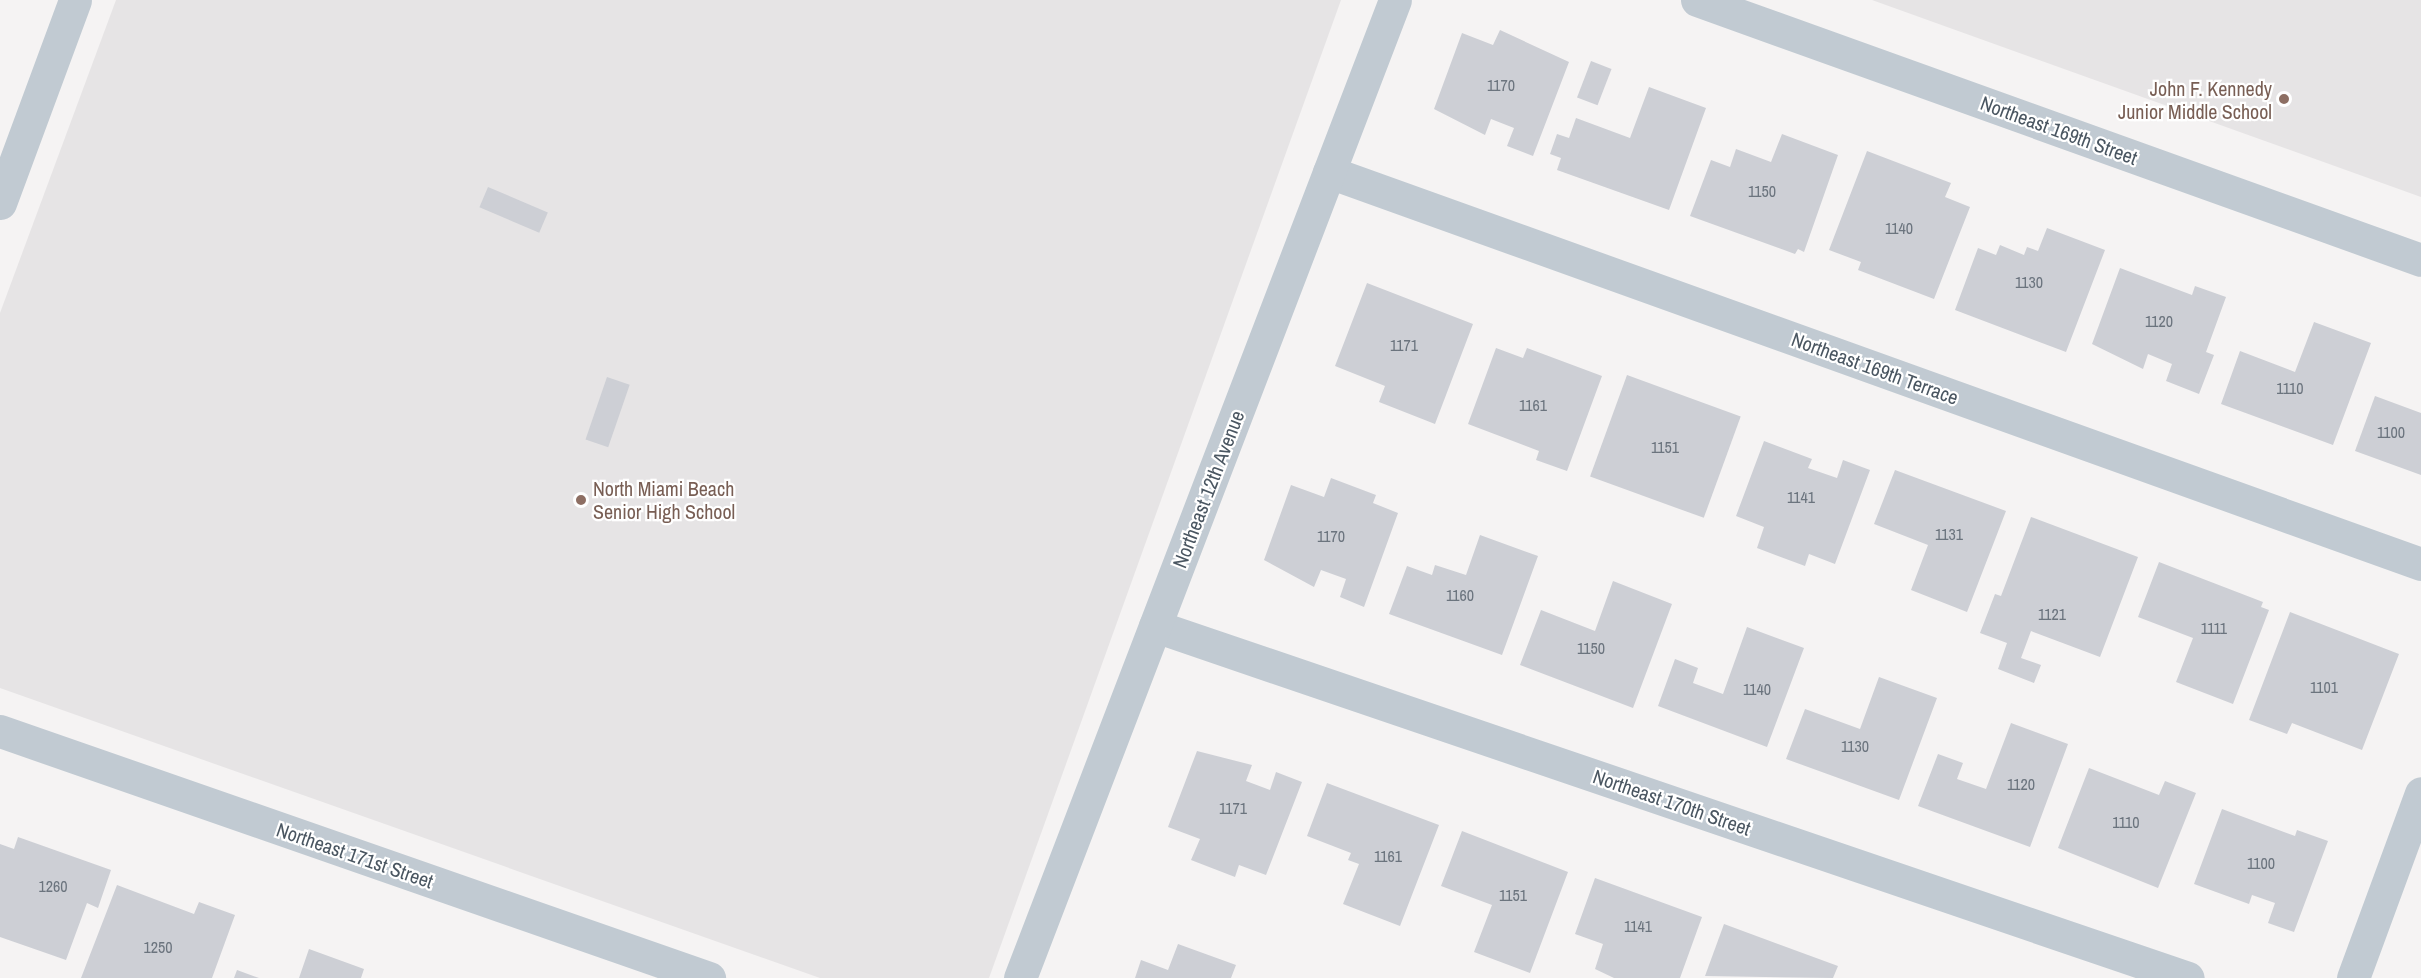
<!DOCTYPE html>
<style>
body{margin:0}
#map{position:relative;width:2421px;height:978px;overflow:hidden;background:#f5f3f3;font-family:"Archivo Narrow",sans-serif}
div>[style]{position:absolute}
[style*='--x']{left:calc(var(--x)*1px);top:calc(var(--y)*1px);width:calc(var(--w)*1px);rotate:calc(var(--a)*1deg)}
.education>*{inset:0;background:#e6e4e5}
.building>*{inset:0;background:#cdcfd5;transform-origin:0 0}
.street>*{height:33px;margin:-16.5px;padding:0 16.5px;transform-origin:16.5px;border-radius:16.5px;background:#c1cad2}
.dots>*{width:16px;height:16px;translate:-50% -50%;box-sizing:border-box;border:3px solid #fff;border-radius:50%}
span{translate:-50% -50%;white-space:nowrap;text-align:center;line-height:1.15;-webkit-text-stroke:4.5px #fff;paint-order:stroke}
.number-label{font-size:16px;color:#6b747e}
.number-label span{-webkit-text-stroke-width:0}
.education-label{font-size:20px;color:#785e54}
.right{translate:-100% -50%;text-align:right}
.left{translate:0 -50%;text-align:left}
.street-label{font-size:20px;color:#4a5661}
</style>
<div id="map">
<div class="education">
<div style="clip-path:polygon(116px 0,1341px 0,989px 978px,820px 978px,0 688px,0 313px)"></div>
<div style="clip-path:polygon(1872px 0,2421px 0,2421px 197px)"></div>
</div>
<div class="building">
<div style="clip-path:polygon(1500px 30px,1569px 62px,1533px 156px,1507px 146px,1514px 128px,1491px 119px,1485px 135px,1434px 109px,1462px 33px,1493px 45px)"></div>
<div style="left:1591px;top:61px;width:22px;height:39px;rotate:21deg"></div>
<div style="clip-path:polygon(1649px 87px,1706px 108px,1669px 210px,1557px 170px,1561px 158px,1550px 154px,1557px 134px,1569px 138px,1576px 118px,1630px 138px)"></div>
<div style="clip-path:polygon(1782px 134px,1838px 155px,1804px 252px,1798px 249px,1795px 254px,1690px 216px,1711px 160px,1730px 167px,1736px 149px,1771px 162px)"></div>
<div style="clip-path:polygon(1867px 151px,1951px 183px,1945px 197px,1970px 207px,1934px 299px,1858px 270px,1861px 262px,1829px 250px)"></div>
<div style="left:488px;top:187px;width:65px;height:22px;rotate:23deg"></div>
<div style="clip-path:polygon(2047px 228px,2105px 250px,2066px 352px,1955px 310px,1978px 248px,1996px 255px,2000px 245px,2024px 255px,2027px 247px,2038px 251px)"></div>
<div style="clip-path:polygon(2120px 268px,2192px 295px,2195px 286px,2226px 297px,2206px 352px,2214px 355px,2199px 394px,2166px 381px,2172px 364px,2148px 354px,2143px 369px,2092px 344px)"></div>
<div style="clip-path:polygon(1367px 283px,1473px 324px,1435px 424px,1379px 402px,1385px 386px,1335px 366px)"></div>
<div style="clip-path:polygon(2314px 322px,2371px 343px,2333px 445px,2221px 404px,2240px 351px,2295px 372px)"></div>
<div style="clip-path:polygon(1496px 348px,1523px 358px,1527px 348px,1602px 376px,1567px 471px,1536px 460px,1539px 451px,1468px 424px)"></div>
<div style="left:1627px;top:375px;width:121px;height:108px;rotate:20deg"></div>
<div style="left:607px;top:377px;width:24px;height:66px;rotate:19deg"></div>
<div style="clip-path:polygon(2375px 396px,2421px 413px,2421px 475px,2355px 451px)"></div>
<div style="clip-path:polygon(1764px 441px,1812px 459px,1808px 468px,1837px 478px,1843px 460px,1870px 470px,1835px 564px,1809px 554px,1805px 566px,1757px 548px,1764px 527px,1736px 516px)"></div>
<div style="clip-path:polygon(1895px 470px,2006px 511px,1967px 612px,1911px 590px,1928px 545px,1874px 524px)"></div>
<div style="clip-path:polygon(1331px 478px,1376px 495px,1373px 503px,1398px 513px,1364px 607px,1340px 597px,1346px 579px,1321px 570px,1314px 587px,1264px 560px,1291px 485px,1324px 497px)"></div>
<div style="clip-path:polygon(2031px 517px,2138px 557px,2100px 657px,2031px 631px,2021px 658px,2041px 665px,2034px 683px,1998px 669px,2007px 643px,1980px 633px,1995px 594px,2001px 596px)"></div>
<div style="clip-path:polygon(1480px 535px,1538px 556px,1502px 655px,1389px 614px,1407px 566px,1432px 575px,1435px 565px,1466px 575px)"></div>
<div style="clip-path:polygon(2159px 562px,2263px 602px,2261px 607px,2269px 610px,2233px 704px,2176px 682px,2193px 638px,2138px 617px)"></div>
<div style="clip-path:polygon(1613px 581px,1672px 604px,1633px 708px,1520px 665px,1541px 610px,1595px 631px)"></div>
<div style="clip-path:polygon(2290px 612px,2399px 654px,2362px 750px,2292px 723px,2287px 734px,2249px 720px)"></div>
<div style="clip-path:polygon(1747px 627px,1804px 648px,1767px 747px,1658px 706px,1675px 659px,1698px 668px,1693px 683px,1723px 694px)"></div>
<div style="clip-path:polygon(1879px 677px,1937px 698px,1899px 800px,1786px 759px,1805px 709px,1860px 729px)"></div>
<div style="clip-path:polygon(2011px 723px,2068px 744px,2030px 847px,1918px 806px,1938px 754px,1963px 763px,1957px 779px,1986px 789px)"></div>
<div style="clip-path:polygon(1197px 751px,1252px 765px,1246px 781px,1270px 790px,1276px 772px,1302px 782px,1266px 875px,1239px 865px,1235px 877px,1191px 860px,1200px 839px,1168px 827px)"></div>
<div style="clip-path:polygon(2089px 768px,2159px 795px,2165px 781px,2196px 793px,2158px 888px,2058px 848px)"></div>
<div style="clip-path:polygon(1327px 783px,1439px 825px,1400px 926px,1343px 904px,1359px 864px,1348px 860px,1351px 853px,1307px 836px)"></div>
<div style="clip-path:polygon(2222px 809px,2295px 836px,2297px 830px,2328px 841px,2294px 932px,2268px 923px,2275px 903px,2252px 895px,2249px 904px,2194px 884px)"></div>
<div style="clip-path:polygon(1462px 831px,1568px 872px,1530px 973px,1474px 952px,1492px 905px,1441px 886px)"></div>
<div style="clip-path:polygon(18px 837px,111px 870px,98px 908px,87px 903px,66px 960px,0 937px,0 844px,14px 849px)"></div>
<div style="clip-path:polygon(1595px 878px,1702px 917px,1680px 978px,1614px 978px,1595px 969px,1603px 944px,1575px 934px)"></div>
<div style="clip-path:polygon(117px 885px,194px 914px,199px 902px,235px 915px,212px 978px,81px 978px)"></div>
<div style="clip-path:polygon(1724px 924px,1838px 966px,1833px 978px,1705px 976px)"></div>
<div style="clip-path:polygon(1178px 944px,1236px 965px,1231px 978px,1135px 978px,1141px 960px,1168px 970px)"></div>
<div style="clip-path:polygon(309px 949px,364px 969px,361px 978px,299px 978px)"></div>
<div style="clip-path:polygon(237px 970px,259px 978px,234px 978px)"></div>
</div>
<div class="street">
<div style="--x:1697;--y:0;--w:769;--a:19.75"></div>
<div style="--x:1329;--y:172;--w:1160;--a:19.75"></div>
<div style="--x:0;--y:203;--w:216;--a:-69.7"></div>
<div style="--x:1155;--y:626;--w:1091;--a:18.82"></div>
<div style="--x:0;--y:731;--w:751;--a:19.21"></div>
<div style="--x:1020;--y:978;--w:1047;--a:-69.02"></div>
<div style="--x:2353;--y:978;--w:197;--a:-69.8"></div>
</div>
<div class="dots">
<div style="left:2284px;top:99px;background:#8d6e63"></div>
<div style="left:581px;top:500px;background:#8d6e63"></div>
</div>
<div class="number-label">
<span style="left:1501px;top:85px">1170</span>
<span style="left:1762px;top:191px">1150</span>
<span style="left:1899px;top:228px">1140</span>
<span style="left:2029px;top:282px">1130</span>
<span style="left:2159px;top:321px">1120</span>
<span style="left:1404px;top:345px">1171</span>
<span style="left:2290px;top:388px">1110</span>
<span style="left:1533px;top:405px">1161</span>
<span style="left:2391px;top:432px">1100</span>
<span style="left:1665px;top:447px">1151</span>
<span style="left:1801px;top:497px">1141</span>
<span style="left:1949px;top:534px">1131</span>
<span style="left:1331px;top:536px">1170</span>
<span style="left:1460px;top:595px">1160</span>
<span style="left:2052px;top:614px">1121</span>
<span style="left:2214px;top:628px">1111</span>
<span style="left:1591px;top:648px">1150</span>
<span style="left:2324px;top:687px">1101</span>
<span style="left:1757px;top:689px">1140</span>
<span style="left:1855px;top:746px">1130</span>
<span style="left:2021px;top:784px">1120</span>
<span style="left:1233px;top:808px">1171</span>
<span style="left:2126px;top:822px">1110</span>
<span style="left:1388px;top:856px">1161</span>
<span style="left:2261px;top:863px">1100</span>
<span style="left:53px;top:886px">1260</span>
<span style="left:1513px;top:895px">1151</span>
<span style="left:1638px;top:926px">1141</span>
<span style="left:158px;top:947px">1250</span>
</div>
<div class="education-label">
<span class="right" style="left:2272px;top:100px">John F. Kennedy<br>Junior Middle School</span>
<span class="left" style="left:593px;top:500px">North Miami Beach<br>Senior High School</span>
</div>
<div class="street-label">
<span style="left:2059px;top:130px;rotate:20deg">Northeast 169th Street</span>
<span style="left:1875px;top:368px;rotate:20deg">Northeast 169th Terrace</span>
<span style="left:1208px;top:489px;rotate:-69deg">Northeast 12th Avenue</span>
<span style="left:1672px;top:802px;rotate:19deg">Northeast 170th Street</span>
<span style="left:355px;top:855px;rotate:19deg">Northeast 171st Street</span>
</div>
</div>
